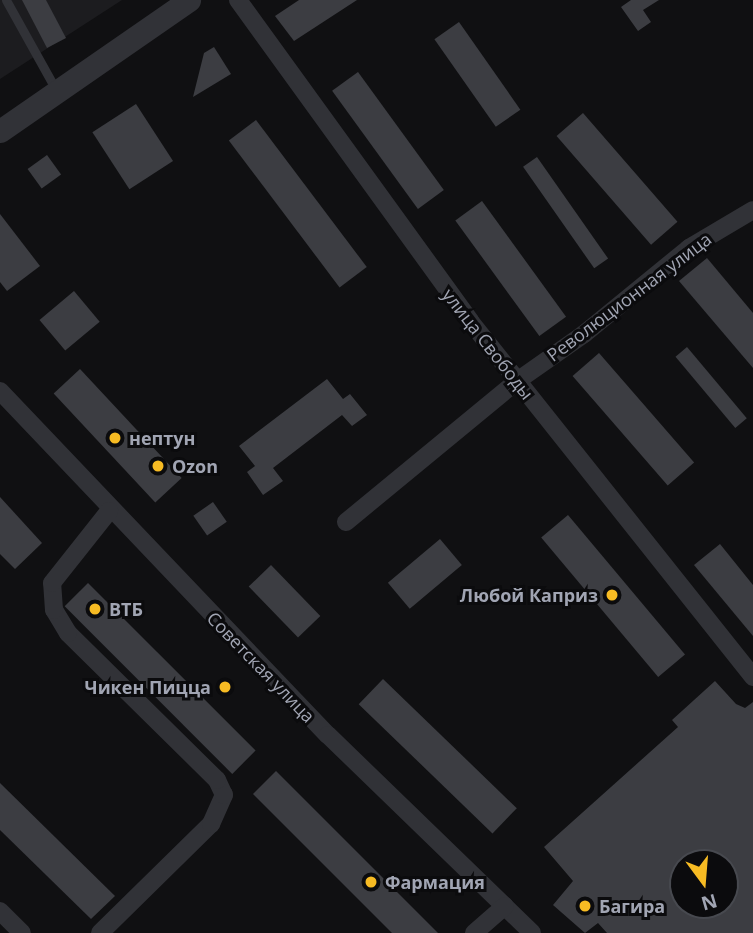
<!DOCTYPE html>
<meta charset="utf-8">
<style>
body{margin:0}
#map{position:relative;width:753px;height:933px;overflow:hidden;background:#101012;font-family:"Open Sans",sans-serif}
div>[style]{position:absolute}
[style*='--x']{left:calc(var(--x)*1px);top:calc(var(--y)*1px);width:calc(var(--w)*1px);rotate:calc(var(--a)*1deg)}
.built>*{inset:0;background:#1c1c1f}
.building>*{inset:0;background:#3c3d42;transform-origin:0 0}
.service>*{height:9px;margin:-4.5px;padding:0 4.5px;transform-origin:4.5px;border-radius:4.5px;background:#313237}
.minor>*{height:18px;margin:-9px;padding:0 9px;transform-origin:9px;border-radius:9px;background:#313237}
.tertiary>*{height:23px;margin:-11.5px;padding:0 11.5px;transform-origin:11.5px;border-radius:11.5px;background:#313237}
.dots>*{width:19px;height:19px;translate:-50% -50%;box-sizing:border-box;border:4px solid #0b0b0d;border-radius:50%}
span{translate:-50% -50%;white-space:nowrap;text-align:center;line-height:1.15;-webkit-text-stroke:6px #0b0b0d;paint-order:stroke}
.street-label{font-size:18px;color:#a1a5b3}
.poi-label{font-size:18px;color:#a1a5b3;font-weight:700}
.left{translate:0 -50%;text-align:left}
.right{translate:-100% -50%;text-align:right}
.north{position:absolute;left:669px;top:849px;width:70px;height:70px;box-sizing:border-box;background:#0b0b0d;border:2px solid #47494f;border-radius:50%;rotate:164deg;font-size:19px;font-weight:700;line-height:28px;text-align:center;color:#a1a5b3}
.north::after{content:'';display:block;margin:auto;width:24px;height:32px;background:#f7bb23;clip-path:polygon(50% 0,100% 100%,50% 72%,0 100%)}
</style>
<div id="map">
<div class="built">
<div style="clip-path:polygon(0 0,122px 0,0 79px)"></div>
</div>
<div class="building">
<div style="clip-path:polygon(22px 0,46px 0,66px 38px,47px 48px)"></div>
<div style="clip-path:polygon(299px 0,357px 0,294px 41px,275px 16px)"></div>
<div style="clip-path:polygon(631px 0,659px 0,643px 10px,651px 22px,638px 31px,621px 7px)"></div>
<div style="left:459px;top:22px;width:107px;height:30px;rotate:55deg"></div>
<div style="clip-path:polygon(214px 47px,231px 74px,193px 97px,204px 53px)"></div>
<div style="left:358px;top:72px;width:146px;height:32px;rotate:54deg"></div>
<div style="left:136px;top:104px;width:68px;height:52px;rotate:57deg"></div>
<div style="left:583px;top:113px;width:144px;height:35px;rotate:49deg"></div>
<div style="left:256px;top:120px;width:184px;height:34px;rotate:53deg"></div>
<div style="left:47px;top:155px;width:24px;height:24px;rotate:54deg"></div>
<div style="left:537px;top:157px;width:124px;height:17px;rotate:55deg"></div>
<div style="left:482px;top:201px;width:143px;height:33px;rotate:54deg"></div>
<div style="clip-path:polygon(0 214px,40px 266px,7px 291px,0 282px)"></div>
<div style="clip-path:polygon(707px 258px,753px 313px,753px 368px,679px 281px)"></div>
<div style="left:74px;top:291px;width:40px;height:45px;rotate:50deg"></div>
<div style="left:687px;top:347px;width:93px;height:15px;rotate:50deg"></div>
<div style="left:599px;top:353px;width:145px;height:35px;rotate:49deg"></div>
<div style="left:80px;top:369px;width:149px;height:36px;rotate:47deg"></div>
<div style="clip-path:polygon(327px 379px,343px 399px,350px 394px,367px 415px,352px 426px,342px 415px,273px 468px,283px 481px,263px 495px,247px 472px,255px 466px,239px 446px)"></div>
<div style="clip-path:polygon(0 497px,42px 543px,15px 569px,0 554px)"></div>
<div style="left:213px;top:502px;width:24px;height:24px;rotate:55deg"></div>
<div style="left:568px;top:515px;width:182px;height:35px;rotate:50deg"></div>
<div style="left:440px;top:539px;width:34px;height:68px;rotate:50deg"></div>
<div style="clip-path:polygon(720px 544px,753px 585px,753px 636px,694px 565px)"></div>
<div style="left:271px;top:565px;width:71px;height:31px;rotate:46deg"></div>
<div style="left:88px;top:583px;width:237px;height:33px;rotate:45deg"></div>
<div style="left:383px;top:679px;width:186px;height:35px;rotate:44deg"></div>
<div style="clip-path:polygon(evenodd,715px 681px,736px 704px,745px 708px,753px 702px,753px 933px,607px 933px,598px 923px,585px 933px,553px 905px,573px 881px,544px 847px,678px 727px,672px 720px,715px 681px,683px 863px,725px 863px,725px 905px,683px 905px,683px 863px)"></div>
<div style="clip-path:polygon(276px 771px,438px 933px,392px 933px,253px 794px)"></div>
<div style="clip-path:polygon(0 783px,115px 896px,91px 919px,0 830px)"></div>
</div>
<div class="service">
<div style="--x:6;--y:0;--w:103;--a:60.9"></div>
</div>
<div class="minor">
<div style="--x:238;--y:0;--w:396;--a:54.1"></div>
<div style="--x:470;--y:321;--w:455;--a:51.5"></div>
<div style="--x:0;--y:391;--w:475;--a:46.4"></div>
<div style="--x:328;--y:735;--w:284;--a:44.1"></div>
<div style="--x:346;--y:522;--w:222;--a:-39.5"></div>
<div style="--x:517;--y:381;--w:82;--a:-35"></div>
<div style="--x:584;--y:334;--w:136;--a:-39.3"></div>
<div style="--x:689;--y:248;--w:74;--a:-30.7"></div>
<div style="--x:0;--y:911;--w:31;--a:45"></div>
<div style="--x:100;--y:933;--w:156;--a:-44.5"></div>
<div style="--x:211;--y:824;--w:32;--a:-66"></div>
<div style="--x:224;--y:795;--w:17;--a:-115"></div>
<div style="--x:217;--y:780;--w:209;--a:-135.4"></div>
<div style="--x:68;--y:633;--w:27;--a:-121"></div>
<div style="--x:54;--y:610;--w:27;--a:-94"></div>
<div style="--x:52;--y:583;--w:92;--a:-51.6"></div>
<div style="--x:474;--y:933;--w:41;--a:-41.1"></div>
</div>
<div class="tertiary">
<div style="--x:0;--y:131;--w:230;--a:-34.7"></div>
</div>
<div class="dots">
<div style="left:115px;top:438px;background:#f7bb23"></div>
<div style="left:158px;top:466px;background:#f7bb23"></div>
<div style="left:612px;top:595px;background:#f7bb23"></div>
<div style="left:95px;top:609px;background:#f7bb23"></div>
<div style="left:225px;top:687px;background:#f7bb23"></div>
<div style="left:371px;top:882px;background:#f7bb23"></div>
<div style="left:585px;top:906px;background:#f7bb23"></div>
</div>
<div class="street-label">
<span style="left:629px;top:297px;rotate:-37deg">Революционная улица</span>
<span style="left:488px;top:344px;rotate:52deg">улица Свободы</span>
<span style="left:261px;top:667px;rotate:46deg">Советская улица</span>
</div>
<div class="poi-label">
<span class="left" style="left:129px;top:438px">нептун</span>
<span class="left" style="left:172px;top:466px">Ozon</span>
<span class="right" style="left:598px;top:595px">Любой Каприз</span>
<span class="left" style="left:109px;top:609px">ВТБ</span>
<span class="right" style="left:211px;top:687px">Чикен Пицца</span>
<span class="left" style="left:385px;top:882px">Фармация</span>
<span class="left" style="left:599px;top:906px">Багира</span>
</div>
<div class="north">N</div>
</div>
